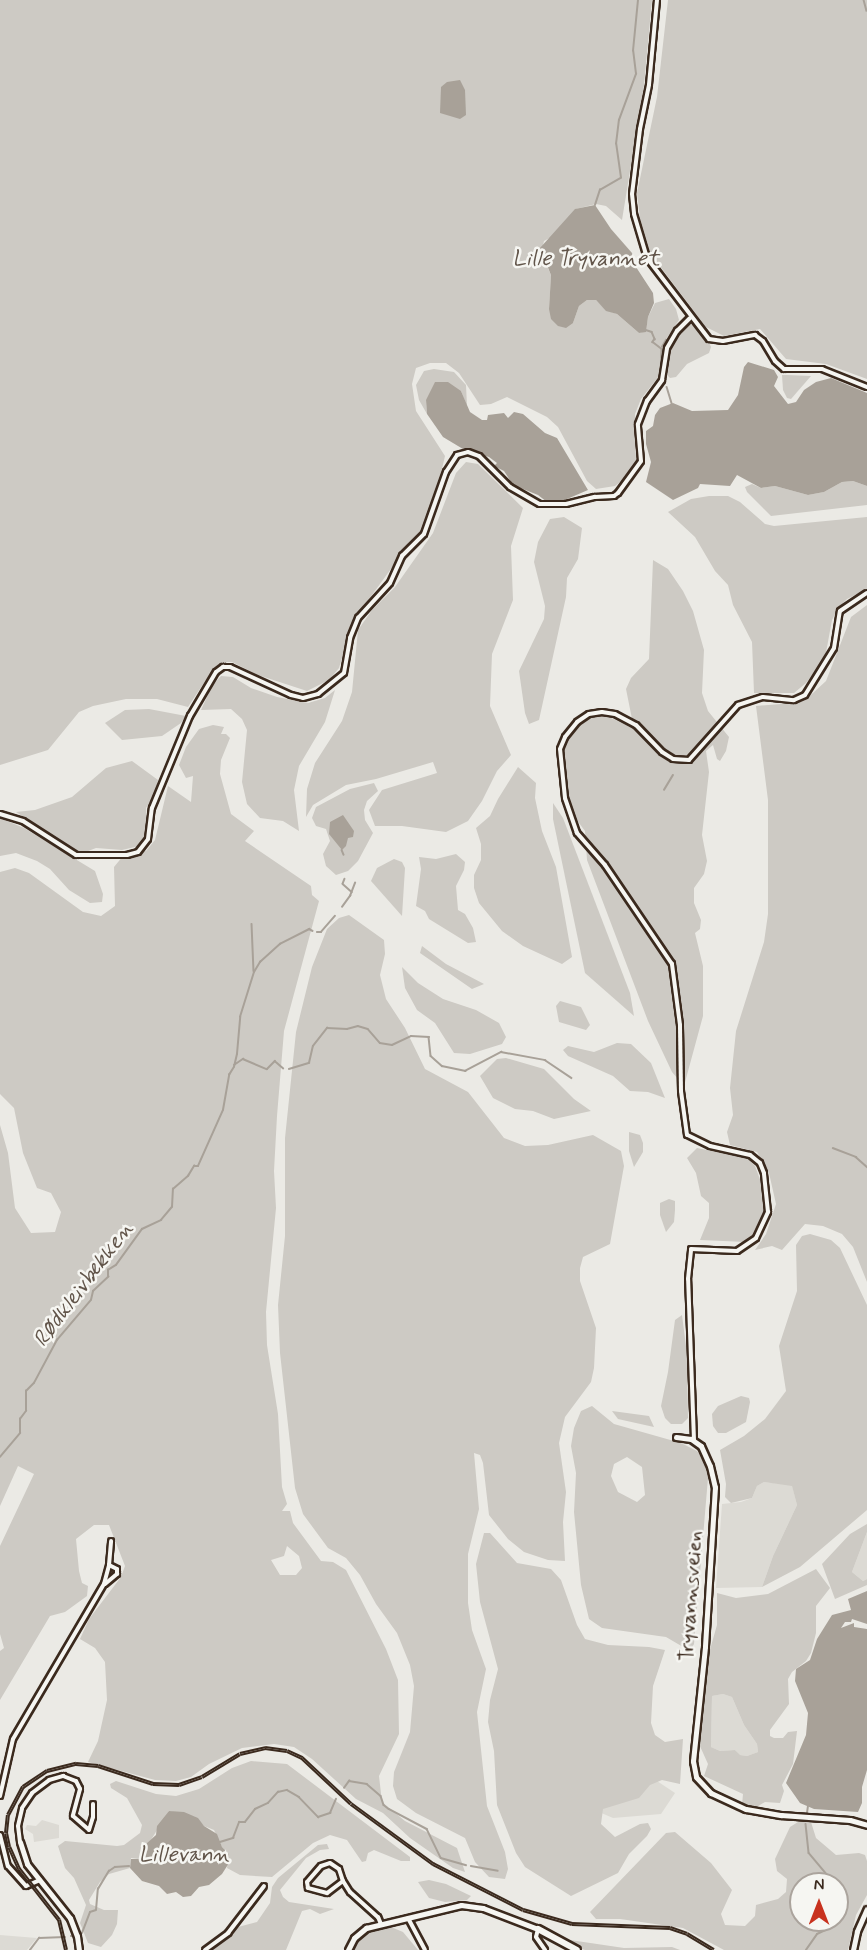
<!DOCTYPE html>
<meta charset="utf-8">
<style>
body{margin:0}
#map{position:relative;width:867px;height:1950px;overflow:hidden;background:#ebeae5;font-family:Mynerve,sans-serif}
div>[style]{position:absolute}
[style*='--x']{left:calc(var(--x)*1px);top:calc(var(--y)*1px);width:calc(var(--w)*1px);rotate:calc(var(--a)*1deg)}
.built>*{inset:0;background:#dcdad4}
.green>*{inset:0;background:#cdcac4}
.water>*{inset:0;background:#a8a198}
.stream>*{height:1.5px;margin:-0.75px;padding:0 0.75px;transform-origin:0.75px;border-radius:0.75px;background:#a8a198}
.roads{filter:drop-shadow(2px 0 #3b2a1e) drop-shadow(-2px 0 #3b2a1e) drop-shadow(0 2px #3b2a1e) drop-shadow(0 -2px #3b2a1e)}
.minor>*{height:4px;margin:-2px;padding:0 2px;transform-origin:2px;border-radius:2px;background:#f6f6f2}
.tertiary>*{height:5px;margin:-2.5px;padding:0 2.5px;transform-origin:2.5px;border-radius:2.5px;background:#f6f6f2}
.secondary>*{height:6px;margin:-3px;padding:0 3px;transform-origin:3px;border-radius:3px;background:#f6f6f2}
.rail>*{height:4px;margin-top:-2px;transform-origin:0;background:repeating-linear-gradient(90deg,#f6f6f2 0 4.5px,#3b2a1e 0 9px);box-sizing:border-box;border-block:2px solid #3b2a1e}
span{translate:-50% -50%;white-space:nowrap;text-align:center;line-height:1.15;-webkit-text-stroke:5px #f6f6f2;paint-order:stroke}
.street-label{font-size:21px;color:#3b2a1e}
.water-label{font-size:22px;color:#615449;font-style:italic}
.north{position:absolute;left:789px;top:1872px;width:60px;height:60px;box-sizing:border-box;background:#f6f6f2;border:2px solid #aba49d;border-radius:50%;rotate:0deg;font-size:16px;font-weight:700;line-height:24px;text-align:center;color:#3b2a1e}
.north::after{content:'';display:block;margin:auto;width:21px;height:27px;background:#c8321e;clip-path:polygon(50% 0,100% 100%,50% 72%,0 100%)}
</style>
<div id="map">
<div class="built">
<div style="clip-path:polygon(764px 1482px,792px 1485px,797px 1505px,773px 1556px,762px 1587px,716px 1588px,722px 1504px,741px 1502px,752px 1498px,757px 1486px)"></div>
<div style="clip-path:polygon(867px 1532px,867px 1579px,863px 1581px,852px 1572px)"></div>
<div style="clip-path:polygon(723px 1694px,732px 1697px,744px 1725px,757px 1744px,758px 1752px,747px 1756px,739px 1755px,735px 1750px,720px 1751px,711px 1747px,712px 1696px)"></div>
<div style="clip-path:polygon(639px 1769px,675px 1793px,661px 1814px,613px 1818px,599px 1812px)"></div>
<div style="clip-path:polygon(42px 1820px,59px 1825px,59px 1838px,34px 1842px,33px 1834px,25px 1829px,27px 1825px,36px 1826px)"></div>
<div style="clip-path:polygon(0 1935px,12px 1936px,37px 1938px,27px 1950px,0 1950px)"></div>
</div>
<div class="green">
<div style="clip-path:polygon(0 0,652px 0,644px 85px,622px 220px,606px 206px,596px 204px,576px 209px,555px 235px,544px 241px,541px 253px,551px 275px,549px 309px,573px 323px,579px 306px,587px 300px,596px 300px,606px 310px,617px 314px,639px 333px,646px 331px,648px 317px,655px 303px,669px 299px,676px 309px,679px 320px,664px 342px,659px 376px,641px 399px,635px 414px,636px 463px,628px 476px,615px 486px,596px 489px,587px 481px,558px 427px,547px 417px,507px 397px,491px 404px,480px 405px,459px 373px,446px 363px,430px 363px,416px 368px,412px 384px,416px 411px,445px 456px,437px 490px,422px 531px,404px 551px,353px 621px,339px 668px,329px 680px,307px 691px,258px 675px,232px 662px,222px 662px,213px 669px,188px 707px,157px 699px,126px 699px,93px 706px,79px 712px,48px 750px,0 765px)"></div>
<div style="clip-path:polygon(668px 0,867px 0,867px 379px,826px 364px,786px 359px,760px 329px,724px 336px,706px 327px,650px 253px,641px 227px,637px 193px,657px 97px)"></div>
<div style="clip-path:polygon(687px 324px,694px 325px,708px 340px,711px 347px,709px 353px,687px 364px,676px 377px,670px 378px,666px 374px,670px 345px)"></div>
<div style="clip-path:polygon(434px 369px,454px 372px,466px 385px,467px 406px,461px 391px,426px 400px,427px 414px,419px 400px,416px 385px,424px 371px)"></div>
<div style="clip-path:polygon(782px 375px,787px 375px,811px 376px,791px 399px,787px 398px,783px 390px)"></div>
<div style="clip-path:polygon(466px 462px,478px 464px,523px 508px,511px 546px,513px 600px,492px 654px,490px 706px,511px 755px,497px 771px,482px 801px,468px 821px,446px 832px,402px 826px,375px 826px,369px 810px,382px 790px,437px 773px,433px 762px,376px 779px,346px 785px,313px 805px,306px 817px,307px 789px,315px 763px,342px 721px,352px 692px,358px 630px,372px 610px,395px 587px,433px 533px,456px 473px)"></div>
<div style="clip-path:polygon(853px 481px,867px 486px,867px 505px,771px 516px,747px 492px,745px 487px,752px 484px,761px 488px,775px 486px,808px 495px,824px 492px,842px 482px)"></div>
<div style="clip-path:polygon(709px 496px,728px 496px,740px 502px,765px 524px,774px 526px,867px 517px,867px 589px,847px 599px,838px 608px,832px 620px,825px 658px,806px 683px,794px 693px,754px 693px,752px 642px,733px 605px,728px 585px,715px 571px,695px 537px,668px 512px,691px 499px)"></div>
<div style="clip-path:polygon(564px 517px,582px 528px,578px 559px,567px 578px,566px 597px,539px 720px,529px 724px,525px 713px,519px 671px,544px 619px,545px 606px,534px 562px,538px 542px,550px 519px)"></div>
<div style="clip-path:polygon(653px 560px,668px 569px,683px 591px,693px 611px,704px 650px,702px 693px,708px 711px,729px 737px,726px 751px,720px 761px,717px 759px,713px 745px,706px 751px,709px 772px,702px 835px,707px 861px,704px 874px,694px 888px,694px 903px,701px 920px,700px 929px,695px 933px,703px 966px,703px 1016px,684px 1086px,672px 1072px,648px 1021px,587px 860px,585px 831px,570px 811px,564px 775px,563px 753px,568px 735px,589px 717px,605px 715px,634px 729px,626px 689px,631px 678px,649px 659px)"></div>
<div style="clip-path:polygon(867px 605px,867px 1282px,853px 1247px,842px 1234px,823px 1226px,805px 1224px,782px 1250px,772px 1246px,755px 1250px,766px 1234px,776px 1204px,769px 1173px,757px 1152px,730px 1145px,727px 1132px,733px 1115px,730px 1088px,736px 1031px,764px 942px,768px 914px,768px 800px,756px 706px,794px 703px,804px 701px,813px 693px,826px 681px,851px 617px)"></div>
<div style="clip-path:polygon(221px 676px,233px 677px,251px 688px,277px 697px,308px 703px,325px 698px,335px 690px,325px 722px,299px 766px,294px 790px,299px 831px,283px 821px,260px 818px,247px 804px,242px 782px,247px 730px,242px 719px,231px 709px,201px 710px,212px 686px)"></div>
<div style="clip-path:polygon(149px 709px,186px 716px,181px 723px,162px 736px,122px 740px,105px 723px,125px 710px)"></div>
<div style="clip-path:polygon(evenodd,213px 725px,224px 727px,221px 734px,226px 734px,230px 738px,221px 760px,220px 774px,231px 814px,254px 831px,245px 841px,311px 886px,312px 895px,319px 901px,284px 1031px,277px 1116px,274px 1171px,276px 1208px,266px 1312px,267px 1345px,278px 1414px,282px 1487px,287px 1504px,282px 1511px,290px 1511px,293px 1523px,321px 1561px,333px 1562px,346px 1570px,386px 1649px,398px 1680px,399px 1734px,379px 1776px,382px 1802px,405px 1821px,457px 1848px,465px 1872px,453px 1868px,410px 1838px,383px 1813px,356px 1799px,312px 1759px,294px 1747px,274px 1744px,242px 1748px,209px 1764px,191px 1777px,176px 1781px,155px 1780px,88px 1762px,98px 1741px,107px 1700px,105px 1662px,95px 1648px,80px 1639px,89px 1619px,121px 1577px,125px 1566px,109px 1525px,94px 1525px,76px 1539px,79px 1571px,82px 1583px,88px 1586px,87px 1596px,65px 1612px,50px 1616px,0 1700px,0 1651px,4px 1648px,0 1634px,0 1546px,34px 1474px,18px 1466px,0 1506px,0 1125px,8px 1153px,15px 1208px,31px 1233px,55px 1232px,61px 1212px,51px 1193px,37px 1188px,23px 1153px,14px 1108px,0 1094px,0 872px,15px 868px,29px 873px,83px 912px,101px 916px,115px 906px,114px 867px,123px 856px,146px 851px,155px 840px,168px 786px,191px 802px,193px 776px,186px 778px,179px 765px,186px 747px,199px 729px,213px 725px,287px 1546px,299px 1556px,302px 1568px,296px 1575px,280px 1575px,271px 1560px,284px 1556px,287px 1546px)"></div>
<div style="clip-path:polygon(132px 761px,158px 780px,155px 794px,146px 808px,147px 826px,144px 838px,139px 846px,122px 850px,96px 848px,83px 853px,75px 850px,16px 812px,35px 810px,72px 797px,106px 768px)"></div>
<div style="clip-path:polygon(518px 767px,536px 783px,535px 798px,542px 831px,556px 867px,572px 957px,562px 964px,523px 946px,502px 931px,479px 903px,474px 888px,474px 875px,481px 860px,481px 844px,476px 828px,490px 816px,498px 799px)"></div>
<div style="clip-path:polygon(374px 783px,378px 791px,367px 801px,364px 810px,365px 820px,373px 833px,358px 861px,348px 871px,336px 875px,326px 866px,323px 854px,330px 841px,326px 829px,316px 826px,312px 818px,316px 807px,350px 789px)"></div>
<div style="clip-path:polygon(553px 803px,563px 818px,630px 993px,634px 1016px,585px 973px,553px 819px)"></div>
<div style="clip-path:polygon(0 818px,24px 828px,95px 871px,103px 894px,102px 902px,90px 903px,69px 890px,50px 869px,37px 861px,16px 853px,0 856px)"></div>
<div style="clip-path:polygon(456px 854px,465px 862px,464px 870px,456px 886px,458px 910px,465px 914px,473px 928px,476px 942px,468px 943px,429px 919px,425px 911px,416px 906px,421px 869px,419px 857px,436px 859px)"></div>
<div style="clip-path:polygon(394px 859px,402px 862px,405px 868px,402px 916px,371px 881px,377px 868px)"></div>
<div style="clip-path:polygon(349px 915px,384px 940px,385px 954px,380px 975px,386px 999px,405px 1028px,425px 1069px,468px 1092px,504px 1138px,525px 1146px,548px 1145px,593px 1135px,621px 1151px,624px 1166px,610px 1244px,583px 1257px,580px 1268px,580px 1281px,596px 1328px,594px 1368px,591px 1382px,565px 1417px,559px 1443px,566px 1492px,563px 1522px,565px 1561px,548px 1560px,524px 1552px,508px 1539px,489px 1515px,483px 1463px,480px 1455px,474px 1453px,479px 1509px,468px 1554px,468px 1603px,472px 1630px,486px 1669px,477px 1712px,487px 1806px,505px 1852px,508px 1869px,505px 1879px,489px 1877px,475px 1862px,465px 1838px,416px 1813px,397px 1799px,393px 1786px,394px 1772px,410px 1732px,414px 1686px,410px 1665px,397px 1633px,376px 1604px,360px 1575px,346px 1558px,328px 1548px,303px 1514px,295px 1488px,280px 1353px,278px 1305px,285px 1236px,285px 1138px,296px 1032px,312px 967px,327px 929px,339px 918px)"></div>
<div style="clip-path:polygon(422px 946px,446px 964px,484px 984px,472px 989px,420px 953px)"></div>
<div style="clip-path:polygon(402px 967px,418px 983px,443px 999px,476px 1010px,499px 1023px,506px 1037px,502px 1044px,470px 1054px,454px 1053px,435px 1023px,417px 1010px,405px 988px)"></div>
<div style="clip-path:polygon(560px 1001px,581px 1007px,590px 1025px,586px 1030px,559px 1022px,556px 1006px)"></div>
<div style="clip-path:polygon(617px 1043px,631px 1044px,651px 1063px,665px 1098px,648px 1092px,630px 1091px,613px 1076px,568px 1056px,563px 1050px,568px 1046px,594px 1052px)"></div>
<div style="clip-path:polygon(506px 1058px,544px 1069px,574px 1099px,591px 1111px,554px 1119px,533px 1111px,515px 1109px,493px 1098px,480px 1076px,497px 1059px)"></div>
<div style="clip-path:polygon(629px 1132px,640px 1135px,643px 1143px,643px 1152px,634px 1167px,629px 1151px)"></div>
<div style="clip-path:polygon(697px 1148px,747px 1158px,755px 1166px,764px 1190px,764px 1216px,754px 1235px,746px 1242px,700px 1240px,709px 1218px,709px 1203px,701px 1196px,696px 1173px,687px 1158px)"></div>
<div style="clip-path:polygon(669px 1199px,675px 1201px,675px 1210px,674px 1222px,666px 1232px,660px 1215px,660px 1203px)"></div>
<div style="clip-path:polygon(810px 1234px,831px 1240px,840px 1248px,867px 1305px,867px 1510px,800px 1567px,762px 1587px,773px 1556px,797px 1505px,792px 1486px,764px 1482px,757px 1486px,752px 1498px,731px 1503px,725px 1497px,726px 1484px,720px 1450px,744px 1436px,765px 1419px,786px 1391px,779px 1346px,797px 1291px,796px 1245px,802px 1236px)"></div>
<div style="clip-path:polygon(682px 1315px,687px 1354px,688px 1418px,682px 1424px,671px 1424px,665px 1418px,661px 1406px,668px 1372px,675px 1320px)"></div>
<div style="clip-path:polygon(741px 1396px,749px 1398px,750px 1402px,746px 1422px,726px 1433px,718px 1433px,713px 1426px,712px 1414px,718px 1406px)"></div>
<div style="clip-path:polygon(evenodd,592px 1406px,614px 1424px,681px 1443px,697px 1451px,704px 1460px,708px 1478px,694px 1644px,690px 1651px,666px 1637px,602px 1628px,589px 1619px,581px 1585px,574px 1512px,576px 1473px,571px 1446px,574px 1428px,581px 1411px,592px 1406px,627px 1457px,642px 1467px,645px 1495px,637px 1502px,618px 1492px,611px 1476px,614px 1464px,627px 1457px)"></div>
<div style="clip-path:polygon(612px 1411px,649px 1416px,654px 1427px,618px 1419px)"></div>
<div style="clip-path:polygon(867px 1524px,867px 1532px,852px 1572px,863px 1581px,867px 1579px,867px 1585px,835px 1599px,822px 1564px,850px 1534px)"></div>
<div style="clip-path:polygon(484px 1533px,490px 1533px,517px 1563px,551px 1569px,561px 1580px,577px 1625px,585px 1639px,608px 1645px,649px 1647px,665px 1650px,653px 1686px,651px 1723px,655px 1735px,665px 1742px,683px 1739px,680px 1784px,662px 1780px,650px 1785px,639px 1798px,603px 1809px,601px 1824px,615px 1837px,640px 1824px,648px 1823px,651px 1829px,647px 1836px,629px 1854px,618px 1873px,571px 1896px,525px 1867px,516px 1853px,497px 1805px,494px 1751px,488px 1722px,490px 1700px,498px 1669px,480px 1602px,476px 1564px)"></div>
<div style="clip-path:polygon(evenodd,816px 1569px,830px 1588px,816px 1606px,816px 1633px,811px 1653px,806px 1661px,792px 1672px,788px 1679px,789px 1704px,770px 1730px,770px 1736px,774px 1738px,783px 1738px,788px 1732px,797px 1731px,793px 1764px,782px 1785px,784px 1791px,780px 1803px,765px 1802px,755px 1808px,742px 1805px,743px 1794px,704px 1776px,708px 1764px,699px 1744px,709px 1653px,717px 1625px,717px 1593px,736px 1598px,768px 1594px,816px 1569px,723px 1694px,732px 1697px,744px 1725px,757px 1744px,758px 1752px,747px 1756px,740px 1755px,735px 1750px,720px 1751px,711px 1747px,712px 1696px,723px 1694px)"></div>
<div style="clip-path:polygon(251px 1761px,287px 1764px,410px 1857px,410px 1861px,401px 1861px,374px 1850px,368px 1853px,366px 1861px,362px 1862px,347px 1840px,330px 1835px,313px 1843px,272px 1877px,240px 1875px,227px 1868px,229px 1854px,222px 1847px,214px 1830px,204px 1826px,195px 1817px,169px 1811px,139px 1859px,131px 1858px,130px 1868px,109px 1874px,100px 1882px,89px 1900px,90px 1904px,104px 1910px,118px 1910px,117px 1924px,112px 1935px,101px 1947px,88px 1943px,80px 1923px,86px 1905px,74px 1878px,65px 1868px,58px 1846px,65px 1841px,117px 1846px,124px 1845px,140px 1833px,142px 1825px,127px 1798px,111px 1788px,110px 1784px,116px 1781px,156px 1794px,176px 1796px,199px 1789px,232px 1768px)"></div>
<div style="clip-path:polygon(evenodd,798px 1822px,811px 1822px,816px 1838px,836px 1855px,859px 1853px,865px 1855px,867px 1861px,867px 1895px,856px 1915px,848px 1950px,724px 1950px,683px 1928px,620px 1919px,596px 1919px,590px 1912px,666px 1833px,675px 1832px,711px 1863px,732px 1890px,721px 1914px,725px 1925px,745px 1926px,755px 1916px,756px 1905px,778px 1899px,786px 1892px,787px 1879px,777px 1871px,775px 1859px,790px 1827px,798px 1822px,801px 1884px,837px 1884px,837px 1920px,801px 1920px,801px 1884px)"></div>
<div style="clip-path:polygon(327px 1844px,329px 1849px,320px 1850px,306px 1858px,280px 1890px,283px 1897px,289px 1902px,334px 1909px,320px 1914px,310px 1909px,302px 1911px,286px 1950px,212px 1950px,238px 1927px,257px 1922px,270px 1903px,272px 1887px,278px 1878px,318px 1845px)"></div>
<div style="clip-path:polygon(429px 1880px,446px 1884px,471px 1896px,467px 1900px,445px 1902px,429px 1898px,418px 1882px)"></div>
<div style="clip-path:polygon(391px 1927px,403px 1932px,418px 1950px,352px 1950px,357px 1941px,369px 1931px)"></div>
<div style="clip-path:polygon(570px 1940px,624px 1948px,672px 1947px,680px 1950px,585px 1950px,567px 1944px)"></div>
</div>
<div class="water">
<div style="clip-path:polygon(460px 80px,465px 90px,466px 115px,460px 119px,440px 113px,441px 87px,447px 82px)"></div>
<div style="clip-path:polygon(595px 205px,611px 229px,632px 253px,636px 267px,653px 293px,654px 303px,648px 317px,646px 332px,639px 333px,617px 314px,606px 311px,596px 300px,587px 300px,579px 306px,573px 323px,566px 328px,558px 326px,551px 319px,549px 309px,551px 275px,540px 248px,575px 209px)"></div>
<div style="clip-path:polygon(748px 362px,774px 370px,778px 377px,774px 386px,788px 404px,796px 402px,804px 390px,816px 382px,831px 378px,867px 393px,867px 486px,853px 481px,842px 482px,824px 492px,808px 495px,775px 486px,761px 488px,737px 475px,730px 486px,700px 484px,698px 488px,673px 500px,646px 482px,651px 462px,646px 444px,646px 431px,653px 426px,655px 415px,660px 408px,673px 403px,692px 411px,728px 410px,738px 395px,744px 367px)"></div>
<div style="clip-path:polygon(435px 382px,448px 382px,461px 391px,470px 412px,482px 420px,487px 420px,488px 415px,504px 413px,508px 418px,514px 412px,523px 414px,545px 433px,557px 438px,588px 490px,560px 502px,547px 502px,538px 495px,513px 485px,504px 471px,494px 466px,497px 463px,489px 457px,463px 449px,443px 437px,427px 414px,426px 400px)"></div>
<div style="clip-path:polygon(343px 815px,354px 831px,353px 837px,348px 838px,346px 846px,342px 850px,329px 834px,330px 822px)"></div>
<div style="clip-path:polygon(867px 1591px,867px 1624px,852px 1619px,851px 1622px,845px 1622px,841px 1628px,854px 1623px,854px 1627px,867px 1629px,867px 1770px,862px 1787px,862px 1803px,858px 1812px,814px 1809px,800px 1803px,786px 1783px,806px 1735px,808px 1713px,795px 1681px,796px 1669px,810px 1660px,817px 1639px,832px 1615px,851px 1610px,848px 1599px)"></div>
<div style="clip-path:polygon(169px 1811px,184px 1812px,198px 1818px,204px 1826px,217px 1834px,222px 1847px,229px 1854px,229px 1863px,222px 1874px,209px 1885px,199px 1887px,191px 1896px,183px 1897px,176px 1892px,167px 1894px,159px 1886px,142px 1881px,130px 1868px,131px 1859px,139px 1859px,146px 1844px,156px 1835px,157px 1826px)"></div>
</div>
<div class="stream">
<div style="--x:864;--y:0;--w:11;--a:75"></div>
<div style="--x:595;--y:205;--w:16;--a:-72"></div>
<div style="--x:600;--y:190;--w:24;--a:-30"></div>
<div style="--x:621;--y:178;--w:34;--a:-98"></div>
<div style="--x:616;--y:144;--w:24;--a:-83"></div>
<div style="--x:619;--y:120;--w:49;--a:-69.7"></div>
<div style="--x:636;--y:74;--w:23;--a:-97"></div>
<div style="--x:633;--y:51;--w:51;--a:-84.4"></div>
<div style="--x:646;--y:330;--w:6;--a:18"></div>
<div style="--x:652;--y:332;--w:8;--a:67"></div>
<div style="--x:655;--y:339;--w:4;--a:124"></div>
<div style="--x:653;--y:342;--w:11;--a:38"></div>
<div style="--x:662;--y:349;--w:23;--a:92"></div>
<div style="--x:662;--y:347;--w:8;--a:-60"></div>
<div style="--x:667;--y:387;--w:17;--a:73"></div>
<div style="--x:664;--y:790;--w:17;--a:-59"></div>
<div style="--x:342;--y:850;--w:5;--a:68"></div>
<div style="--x:345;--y:879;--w:5;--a:112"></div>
<div style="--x:343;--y:884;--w:12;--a:42"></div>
<div style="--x:342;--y:907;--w:14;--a:-54"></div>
<div style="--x:350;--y:896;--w:14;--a:-69"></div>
<div style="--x:252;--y:924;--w:47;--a:87.6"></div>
<div style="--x:317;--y:932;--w:4;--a:0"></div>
<div style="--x:321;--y:932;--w:21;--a:-49"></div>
<div style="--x:234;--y:1065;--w:11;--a:-34"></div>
<div style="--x:243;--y:1059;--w:26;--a:23"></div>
<div style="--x:267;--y:1069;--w:11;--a:-45"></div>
<div style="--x:275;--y:1061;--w:11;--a:41"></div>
<div style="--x:289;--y:1069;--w:21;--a:-17"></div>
<div style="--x:309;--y:1063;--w:17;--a:-77"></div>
<div style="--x:313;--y:1046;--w:23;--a:-52"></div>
<div style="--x:327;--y:1028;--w:20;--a:3"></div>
<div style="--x:347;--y:1029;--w:11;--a:-15"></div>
<div style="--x:358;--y:1026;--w:10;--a:17"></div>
<div style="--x:368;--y:1029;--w:18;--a:49"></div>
<div style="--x:380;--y:1043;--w:12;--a:9"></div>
<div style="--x:392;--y:1045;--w:21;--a:-25"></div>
<div style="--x:411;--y:1036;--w:18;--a:3"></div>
<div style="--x:429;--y:1037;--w:19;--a:84"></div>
<div style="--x:431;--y:1056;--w:15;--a:42"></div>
<div style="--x:442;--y:1066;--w:24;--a:12"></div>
<div style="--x:465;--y:1071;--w:41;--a:-27.8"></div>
<div style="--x:501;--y:1052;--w:45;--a:10.3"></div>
<div style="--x:545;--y:1060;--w:32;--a:34"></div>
<div style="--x:833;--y:1148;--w:25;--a:21"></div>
<div style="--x:856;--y:1157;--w:15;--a:42"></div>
<div style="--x:0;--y:1457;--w:31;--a:-50"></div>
<div style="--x:20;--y:1433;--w:14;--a:-90"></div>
<div style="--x:20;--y:1419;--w:10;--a:-53"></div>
<div style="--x:26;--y:1411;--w:20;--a:-90"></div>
<div style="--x:26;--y:1391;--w:11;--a:-45"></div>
<div style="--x:34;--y:1383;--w:49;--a:-61.9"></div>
<div style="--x:57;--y:1340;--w:52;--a:-49.6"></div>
<div style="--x:91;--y:1300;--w:9;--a:-77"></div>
<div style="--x:93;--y:1291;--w:21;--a:-43"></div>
<div style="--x:108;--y:1277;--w:7;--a:-90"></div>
<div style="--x:108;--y:1270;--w:9;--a:-32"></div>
<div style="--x:116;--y:1265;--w:44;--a:-54.2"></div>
<div style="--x:142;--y:1229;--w:21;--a:-25"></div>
<div style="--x:161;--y:1220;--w:17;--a:-50"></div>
<div style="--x:172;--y:1207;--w:18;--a:-87"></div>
<div style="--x:173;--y:1189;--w:20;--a:-41"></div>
<div style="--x:188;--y:1176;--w:12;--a:-59"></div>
<div style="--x:194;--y:1166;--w:4;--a:0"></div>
<div style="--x:198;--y:1166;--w:61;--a:-65.9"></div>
<div style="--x:223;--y:1110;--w:36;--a:-80"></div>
<div style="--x:229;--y:1075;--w:9;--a:-58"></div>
<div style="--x:234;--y:1067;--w:13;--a:-77"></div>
<div style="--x:237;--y:1054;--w:37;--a:-85"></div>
<div style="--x:240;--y:1017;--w:47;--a:-72.7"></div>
<div style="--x:254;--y:972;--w:12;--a:-59"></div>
<div style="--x:260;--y:962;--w:27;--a:-42"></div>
<div style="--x:280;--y:944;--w:33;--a:-27"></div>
<div style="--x:309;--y:929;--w:4;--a:27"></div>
<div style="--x:344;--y:1788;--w:9;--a:-54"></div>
<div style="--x:349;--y:1781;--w:18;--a:9"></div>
<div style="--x:367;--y:1784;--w:18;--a:41"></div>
<div style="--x:381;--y:1796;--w:9;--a:72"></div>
<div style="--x:384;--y:1805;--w:6;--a:39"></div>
<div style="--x:389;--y:1809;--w:43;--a:27.8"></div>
<div style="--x:427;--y:1829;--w:32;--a:64"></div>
<div style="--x:441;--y:1858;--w:26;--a:16"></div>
<div style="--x:807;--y:1813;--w:7;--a:-82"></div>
<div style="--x:806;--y:1824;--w:29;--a:84"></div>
<div style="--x:809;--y:1853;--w:40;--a:50"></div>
<div style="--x:220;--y:1842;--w:14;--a:-17"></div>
<div style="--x:233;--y:1838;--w:17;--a:-69"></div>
<div style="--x:239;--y:1822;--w:6;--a:0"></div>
<div style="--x:245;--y:1822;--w:16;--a:-52"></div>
<div style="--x:255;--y:1809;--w:14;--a:-25"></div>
<div style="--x:268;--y:1803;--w:15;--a:-48"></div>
<div style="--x:278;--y:1792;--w:9;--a:-13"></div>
<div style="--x:287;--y:1790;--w:14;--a:30"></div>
<div style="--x:299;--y:1797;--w:28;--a:46"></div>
<div style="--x:318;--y:1817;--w:13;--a:-18"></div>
<div style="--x:330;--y:1813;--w:15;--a:-67"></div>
<div style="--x:471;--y:1866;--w:27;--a:10"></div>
<div style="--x:82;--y:1933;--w:22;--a:-69"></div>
<div style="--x:90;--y:1912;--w:6;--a:-18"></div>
<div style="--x:96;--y:1910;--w:21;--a:-85"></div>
<div style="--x:98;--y:1889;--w:21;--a:-59"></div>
<div style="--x:109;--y:1871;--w:7;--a:-34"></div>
<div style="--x:115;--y:1867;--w:14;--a:-4"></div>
<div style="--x:71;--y:1936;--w:3;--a:0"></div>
<div style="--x:30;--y:1950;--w:15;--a:-53"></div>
<div style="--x:39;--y:1938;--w:26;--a:-2"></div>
<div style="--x:806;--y:1950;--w:19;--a:-55"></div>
<div style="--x:817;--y:1934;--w:10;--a:-24"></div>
<div style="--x:826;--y:1930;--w:11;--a:-68"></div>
</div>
<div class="roads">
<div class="minor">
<div style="--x:657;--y:0;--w:85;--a:95.4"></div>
<div style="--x:649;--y:85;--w:45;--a:101.6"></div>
<div style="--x:640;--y:129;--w:65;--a:97"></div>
<div style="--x:632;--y:194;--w:20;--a:84"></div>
<div style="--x:634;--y:214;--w:46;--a:73.5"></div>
<div style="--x:647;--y:258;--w:102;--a:52.6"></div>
<div style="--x:709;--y:339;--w:14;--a:8"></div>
<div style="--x:723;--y:341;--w:33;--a:-11"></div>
<div style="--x:755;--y:335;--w:10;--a:37"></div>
<div style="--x:763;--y:341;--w:23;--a:59"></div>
<div style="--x:775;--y:361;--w:12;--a:42"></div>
<div style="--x:784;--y:369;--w:38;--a:0"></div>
<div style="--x:822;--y:369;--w:48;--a:21.8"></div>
<div style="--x:0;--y:814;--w:24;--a:17"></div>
<div style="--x:23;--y:821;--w:63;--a:32.7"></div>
<div style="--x:76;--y:855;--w:51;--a:0"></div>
<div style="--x:127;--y:855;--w:11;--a:-15"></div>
<div style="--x:138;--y:852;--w:16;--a:-52"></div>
<div style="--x:148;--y:839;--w:31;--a:-83"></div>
<div style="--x:152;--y:808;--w:100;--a:-67.6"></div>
<div style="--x:190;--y:716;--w:51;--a:-59.4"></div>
<div style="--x:216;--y:672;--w:9;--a:-36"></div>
<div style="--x:223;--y:667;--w:7;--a:0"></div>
<div style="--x:230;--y:667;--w:67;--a:24.7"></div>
<div style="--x:291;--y:695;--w:12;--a:14"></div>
<div style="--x:303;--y:698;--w:16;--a:-15"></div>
<div style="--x:318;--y:694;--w:33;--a:-39"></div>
<div style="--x:344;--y:673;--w:36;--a:-80"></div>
<div style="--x:350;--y:638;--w:22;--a:-68"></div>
<div style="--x:358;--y:618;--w:47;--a:-47.6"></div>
<div style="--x:390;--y:583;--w:30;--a:-66"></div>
<div style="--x:402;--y:556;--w:31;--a:-45"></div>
<div style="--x:424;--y:534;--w:66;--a:-70.5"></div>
<div style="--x:446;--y:472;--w:20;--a:-57"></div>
<div style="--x:457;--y:455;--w:11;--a:-15"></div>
<div style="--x:468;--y:452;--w:12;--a:20"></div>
<div style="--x:479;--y:456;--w:44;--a:45"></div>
<div style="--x:510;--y:487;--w:34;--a:30"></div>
<div style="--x:540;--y:504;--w:26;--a:0"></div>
<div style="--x:566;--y:504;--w:30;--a:-14"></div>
<div style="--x:595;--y:497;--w:19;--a:-3"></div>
<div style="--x:614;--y:496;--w:5;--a:-37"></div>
<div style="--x:618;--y:493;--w:39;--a:-54"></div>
<div style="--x:641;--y:461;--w:37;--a:-95"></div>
<div style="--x:638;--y:424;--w:25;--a:-69"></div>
<div style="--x:647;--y:401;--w:26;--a:-54"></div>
<div style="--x:662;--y:380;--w:32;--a:-81"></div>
<div style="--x:667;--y:348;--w:20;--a:-60"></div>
<div style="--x:677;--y:331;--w:18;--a:-45"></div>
<div style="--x:694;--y:1440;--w:161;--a:-92.1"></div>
<div style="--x:688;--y:1279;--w:30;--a:-84"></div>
<div style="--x:691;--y:1249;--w:46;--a:2.5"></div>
<div style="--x:737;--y:1251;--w:23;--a:-34"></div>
<div style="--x:756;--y:1238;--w:29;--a:-65"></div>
<div style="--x:768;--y:1212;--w:39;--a:-96"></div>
<div style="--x:764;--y:1173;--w:11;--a:-112"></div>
<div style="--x:760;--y:1163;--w:13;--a:-141"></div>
<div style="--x:750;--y:1155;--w:41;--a:-167.3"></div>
<div style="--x:710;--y:1146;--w:25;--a:-154"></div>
<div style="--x:687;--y:1135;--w:44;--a:-97.8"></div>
<div style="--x:681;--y:1091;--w:66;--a:-90.9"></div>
<div style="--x:680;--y:1025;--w:62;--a:-97.5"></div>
<div style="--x:672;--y:964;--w:120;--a:-124.1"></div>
<div style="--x:605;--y:865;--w:43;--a:-131.2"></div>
<div style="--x:577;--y:833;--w:37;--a:-109"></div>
<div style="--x:565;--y:798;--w:49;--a:-95.8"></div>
<div style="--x:560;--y:749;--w:13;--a:-67"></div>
<div style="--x:565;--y:737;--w:19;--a:-51"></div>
<div style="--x:577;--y:722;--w:14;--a:-34"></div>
<div style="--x:589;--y:714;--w:13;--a:-9"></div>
<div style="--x:602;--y:712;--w:13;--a:9"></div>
<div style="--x:615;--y:714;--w:24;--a:28"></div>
<div style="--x:636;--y:725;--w:37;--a:46"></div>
<div style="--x:662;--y:752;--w:13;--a:32"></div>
<div style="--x:673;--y:759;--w:16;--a:4"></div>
<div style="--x:689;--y:760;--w:74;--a:-48.3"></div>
<div style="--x:738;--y:705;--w:26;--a:-18"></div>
<div style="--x:763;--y:697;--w:31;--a:6"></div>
<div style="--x:794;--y:700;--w:12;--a:-24"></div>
<div style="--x:805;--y:695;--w:55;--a:-58.3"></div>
<div style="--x:834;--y:648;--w:37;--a:-81"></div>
<div style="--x:840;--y:611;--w:32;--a:-34"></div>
<div style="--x:105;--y:1584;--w:16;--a:-40"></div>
<div style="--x:117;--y:1574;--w:5;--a:-90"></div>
<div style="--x:117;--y:1569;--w:9;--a:-153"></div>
<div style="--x:0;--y:1796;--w:58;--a:-77.2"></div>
<div style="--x:13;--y:1739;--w:180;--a:-59.6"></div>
<div style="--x:104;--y:1584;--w:20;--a:-75"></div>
<div style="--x:109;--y:1565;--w:24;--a:-85"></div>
<div style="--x:0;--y:1835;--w:32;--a:76"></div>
<div style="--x:8;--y:1866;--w:27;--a:48"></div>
<div style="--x:26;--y:1886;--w:15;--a:-23"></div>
<div style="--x:20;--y:1842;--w:16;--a:-97"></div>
<div style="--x:18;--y:1826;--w:18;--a:-77"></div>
<div style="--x:22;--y:1808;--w:18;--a:-56"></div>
<div style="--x:32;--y:1793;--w:21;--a:-37"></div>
<div style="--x:49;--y:1780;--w:15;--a:-16"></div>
<div style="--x:63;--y:1776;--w:14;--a:21"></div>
<div style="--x:76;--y:1781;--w:9;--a:63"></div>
<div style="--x:80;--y:1789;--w:28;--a:105"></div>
<div style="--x:73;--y:1816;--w:21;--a:41"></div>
<div style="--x:89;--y:1830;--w:14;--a:-73"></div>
<div style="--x:93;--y:1817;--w:13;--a:-90"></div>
<div style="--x:330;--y:1863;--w:11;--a:34"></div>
<div style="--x:339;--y:1869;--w:13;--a:72"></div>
<div style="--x:343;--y:1881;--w:20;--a:143"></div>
<div style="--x:327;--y:1893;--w:20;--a:-165"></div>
<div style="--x:308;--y:1888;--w:6;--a:-99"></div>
<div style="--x:307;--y:1882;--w:21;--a:-49"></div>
<div style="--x:321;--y:1866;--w:9;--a:-18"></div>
<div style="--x:343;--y:1881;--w:13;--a:58"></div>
<div style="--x:350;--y:1892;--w:38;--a:42"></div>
<div style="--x:378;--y:1917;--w:8;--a:67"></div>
<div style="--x:408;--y:1918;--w:36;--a:62"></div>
<div style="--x:538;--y:1929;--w:8;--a:104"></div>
<div style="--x:536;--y:1937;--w:16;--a:55"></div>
<div style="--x:205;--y:1950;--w:29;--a:-36"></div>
<div style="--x:228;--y:1933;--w:59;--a:-52.5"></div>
</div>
<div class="tertiary">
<div style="--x:676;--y:1437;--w:15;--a:8"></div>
<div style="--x:691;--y:1439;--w:12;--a:35"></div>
<div style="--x:701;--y:1446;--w:22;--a:66"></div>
<div style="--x:710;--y:1466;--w:22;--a:77"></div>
<div style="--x:715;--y:1487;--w:160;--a:93.6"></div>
<div style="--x:705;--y:1647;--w:115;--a:96"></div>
<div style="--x:693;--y:1761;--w:16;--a:79"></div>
<div style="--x:696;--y:1777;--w:22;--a:47"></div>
<div style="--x:711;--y:1793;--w:38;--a:25"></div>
<div style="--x:746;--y:1809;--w:36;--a:10"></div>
<div style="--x:781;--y:1815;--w:69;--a:4.1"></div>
<div style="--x:850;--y:1820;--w:18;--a:16"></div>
<div style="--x:20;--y:1842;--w:23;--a:72"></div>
<div style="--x:27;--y:1864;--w:69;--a:51.5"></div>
<div style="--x:70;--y:1918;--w:19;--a:69"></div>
<div style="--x:77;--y:1936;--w:14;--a:82"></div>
<div style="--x:348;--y:1950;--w:13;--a:-63"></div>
<div style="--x:354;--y:1938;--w:16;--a:-40"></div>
<div style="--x:366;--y:1928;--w:98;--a:-13.6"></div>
<div style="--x:461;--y:1905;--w:22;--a:8"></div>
<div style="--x:483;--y:1908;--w:59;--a:20.9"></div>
<div style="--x:853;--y:1950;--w:19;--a:-78"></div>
<div style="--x:857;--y:1931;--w:24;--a:-66"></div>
</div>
<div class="secondary">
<div style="--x:538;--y:1929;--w:44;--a:28.3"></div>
</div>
</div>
<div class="rail">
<div style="--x:66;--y:1950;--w:31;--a:-103"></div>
<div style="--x:59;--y:1920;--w:65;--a:-128.1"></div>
<div style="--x:19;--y:1869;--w:24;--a:-114"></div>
<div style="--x:9;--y:1847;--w:14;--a:-102"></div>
<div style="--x:6;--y:1833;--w:18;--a:-84"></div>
<div style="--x:8;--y:1815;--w:32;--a:-62"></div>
<div style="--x:23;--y:1787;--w:29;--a:-34"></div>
<div style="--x:47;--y:1771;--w:30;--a:-14"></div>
<div style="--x:76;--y:1764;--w:22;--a:5"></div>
<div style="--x:98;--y:1766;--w:58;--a:18.1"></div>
<div style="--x:153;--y:1784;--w:26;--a:2"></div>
<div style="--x:179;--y:1785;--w:24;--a:-19"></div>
<div style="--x:202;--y:1777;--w:44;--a:-31.2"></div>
<div style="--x:240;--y:1754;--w:26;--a:-13"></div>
<div style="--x:265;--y:1748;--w:22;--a:8"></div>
<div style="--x:287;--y:1751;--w:17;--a:25"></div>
<div style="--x:302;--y:1758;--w:67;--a:43.2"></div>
<div style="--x:351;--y:1804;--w:102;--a:36.2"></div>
<div style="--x:433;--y:1864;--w:101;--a:27.1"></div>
<div style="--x:523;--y:1910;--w:51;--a:15.9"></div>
<div style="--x:572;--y:1924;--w:98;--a:2.3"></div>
<div style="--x:670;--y:1928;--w:18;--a:19"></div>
<div style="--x:687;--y:1934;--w:31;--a:31"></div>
</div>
<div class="street-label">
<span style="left:691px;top:1596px;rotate:-86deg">Tryvannsveien</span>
</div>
<div class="water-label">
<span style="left:586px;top:260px">Lille Tryvannet</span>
<span style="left:84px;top:1285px;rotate:-53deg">Rødkleivbekken</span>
<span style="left:184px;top:1856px">Lillevann</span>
</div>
<div class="north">N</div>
</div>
